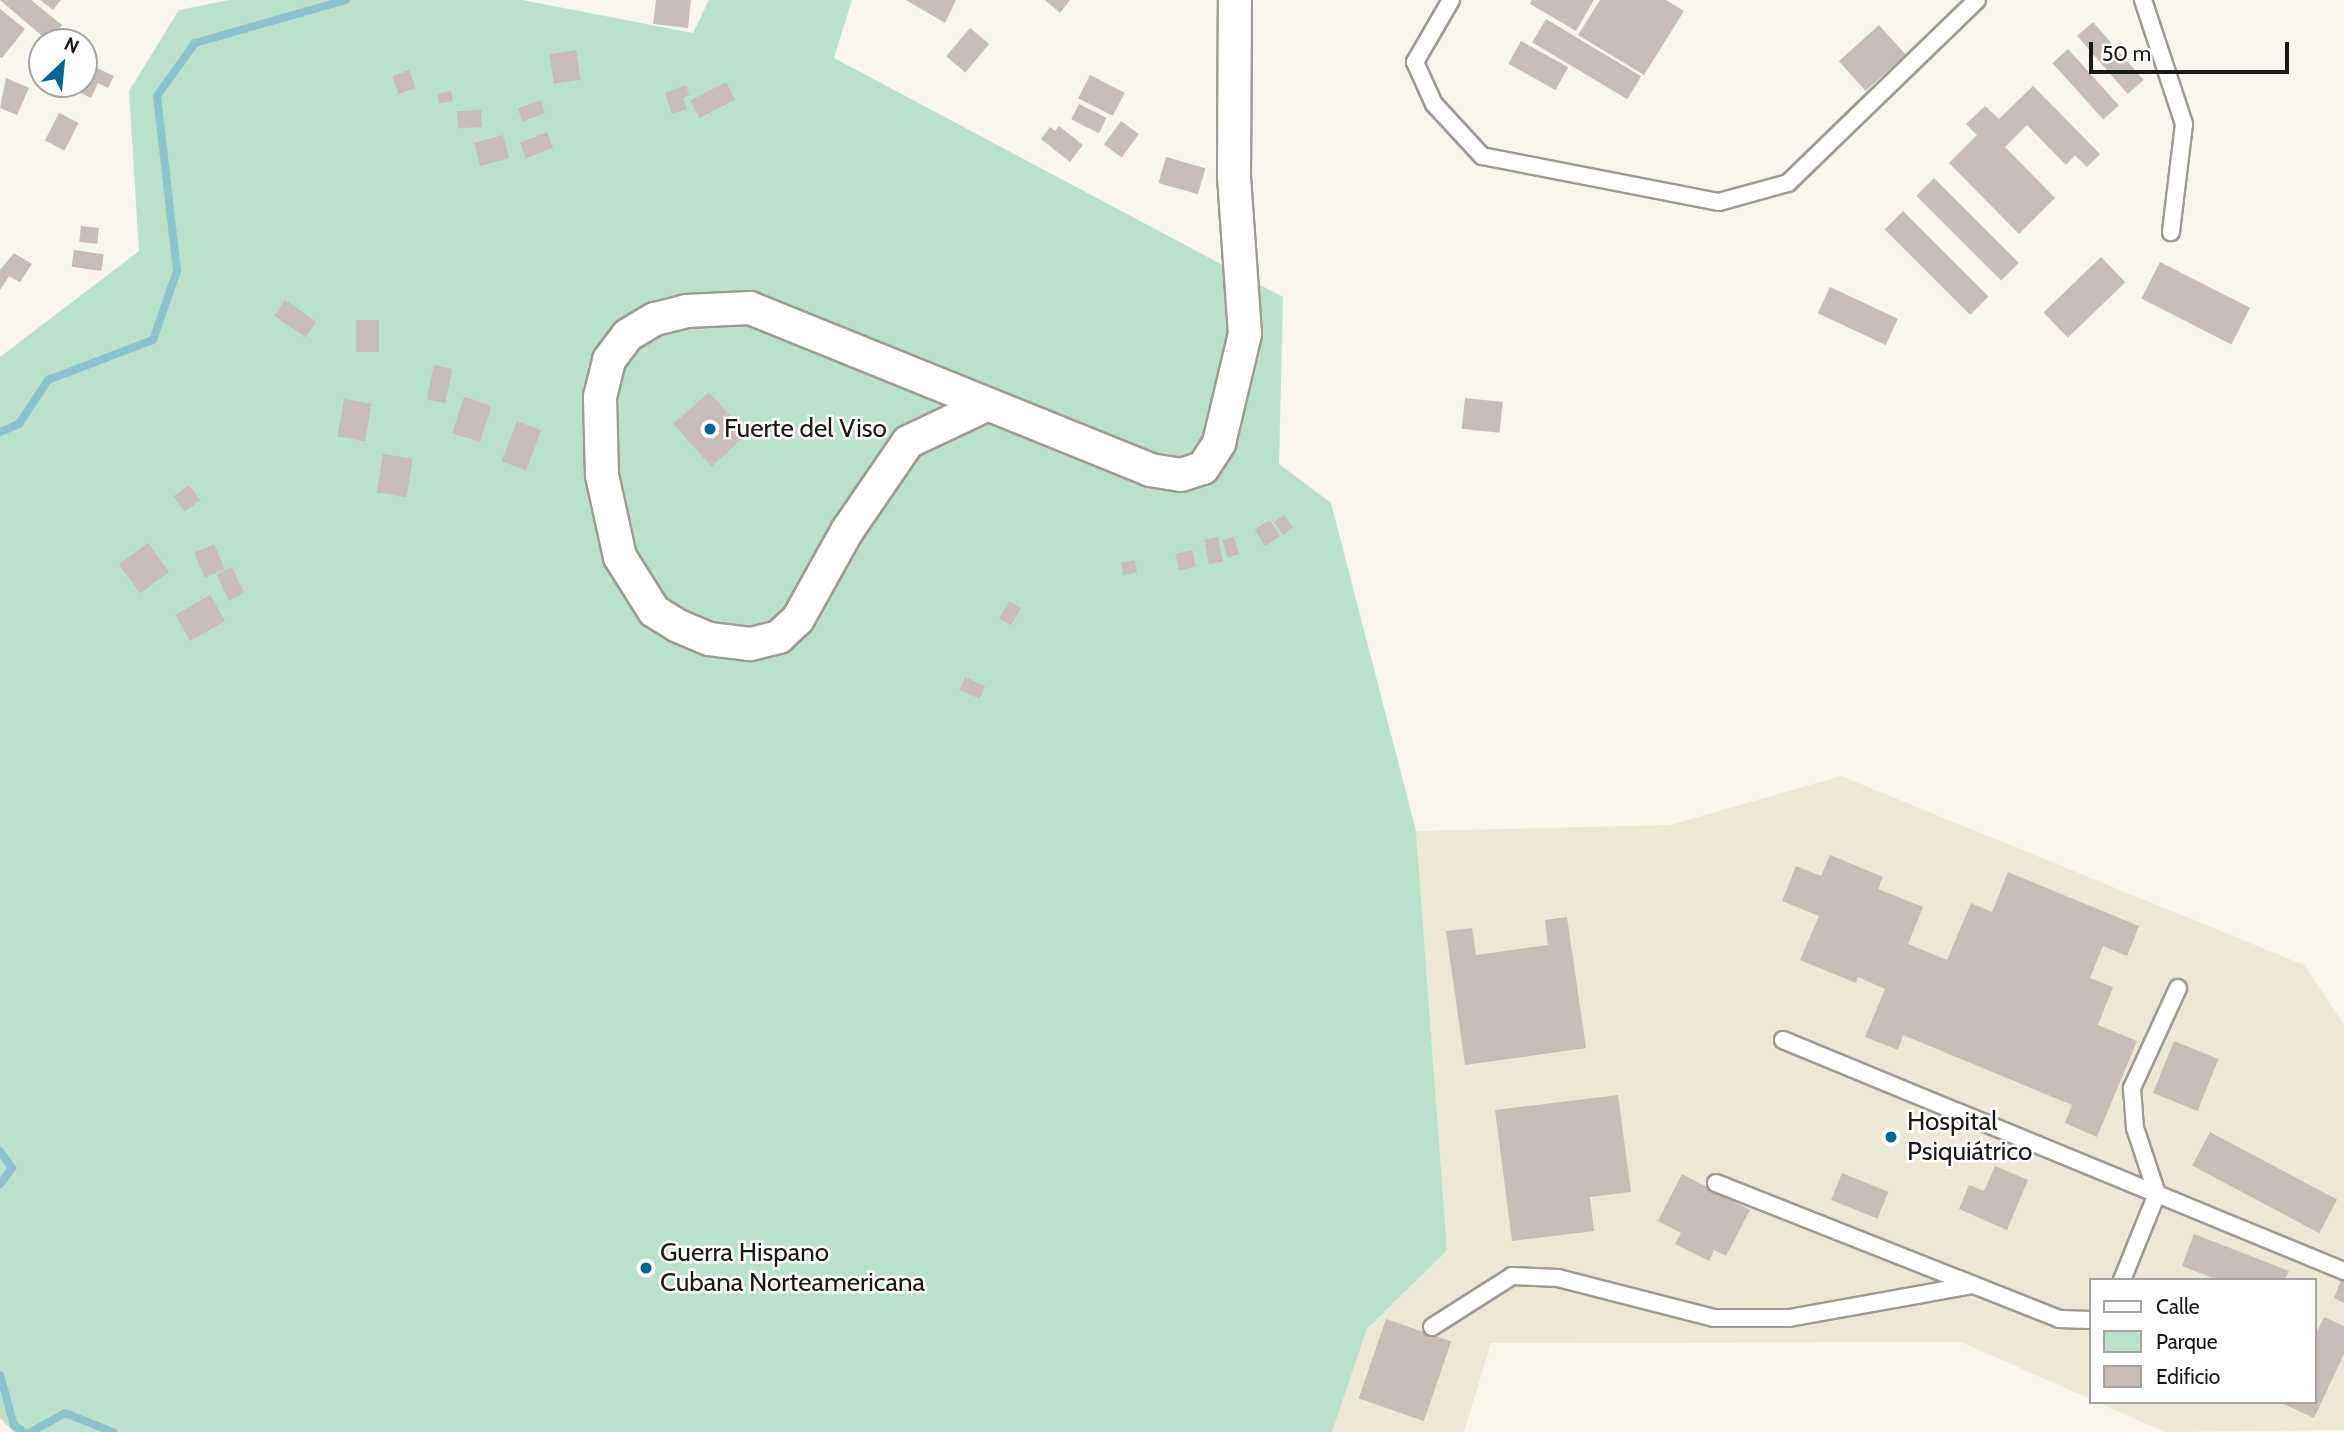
<!DOCTYPE html>
<meta charset="utf-8">
<style>
body{margin:0}
#map{position:relative;width:2344px;height:1432px;overflow:hidden;background:#f8f5ea;font-family:Cabin,sans-serif}
div>[style]{position:absolute}
[style*='--x']{left:calc(var(--x)*1px);top:calc(var(--y)*1px);width:calc(var(--w)*1px);rotate:calc(var(--a)*1deg)}
.built>*{inset:0;background:#ede8d6}
.green>*{inset:0;background:#bbe1cd}
.stream>*{height:8px;margin:-4px;padding:0 4px;transform-origin:4px;border-radius:4px;background:#8ac3cb}
.building>*{inset:0;background:#c7bcb6;transform-origin:0 0}
.roads{filter:drop-shadow(2px 0 #9e9b91) drop-shadow(-2px 0 #9e9b91) drop-shadow(0 2px #9e9b91) drop-shadow(0 -2px #9e9b91)}
.lane>*{height:16px;margin:-8px;padding:0 8px;transform-origin:8px;border-radius:8px;background:#fff}
.street>*{height:32px;margin:-16px;padding:0 16px;transform-origin:16px;border-radius:16px;background:#fff}
.dots>*{width:19px;height:19px;translate:-50% -50%;box-sizing:border-box;border:4px solid #fff;border-radius:50%}
span{translate:-50% -50%;white-space:nowrap;text-align:center;line-height:1.15;-webkit-text-stroke:5px #fff;paint-order:stroke}
.poi-label{font-size:26px;color:#191814}
.left{translate:0 -50%;text-align:left}
.legend{position:absolute;left:2089px;top:1278px;width:228px;height:126px;box-sizing:border-box;background:#fff;border:2px solid #a3a3a1;margin:0;padding:9px 12px;list-style:none;font-size:21px;color:#191814}
.legend li{display:flex;align-items:center;gap:14px;height:35px}
.legend b{width:35px;border:2px solid #a3a3a1}
.north{position:absolute;left:28px;top:28px;width:70px;height:70px;box-sizing:border-box;background:#fff;border:2px solid #a3a3a1;border-radius:50%;rotate:26deg;font-size:19px;font-weight:700;line-height:28px;text-align:center;color:#191814}
.north::after{content:'';display:block;margin:auto;width:24px;height:32px;background:#006795;clip-path:polygon(50% 0,100% 100%,50% 72%,0 100%)}
.scale{position:absolute;left:2089px;top:42px;width:200px;height:32px;box-sizing:border-box;border:4px solid #191814;border-top:0;padding-left:9px;font-size:21px;line-height:24px;white-space:nowrap;color:#191814;-webkit-text-stroke:5px #fff;paint-order:stroke}
</style>
<div id="map">
<div class="built">
<div style="clip-path:polygon(1841px 776px,2304px 965px,2344px 1025px,2344px 1430px,2164px 1432px,2097px 1402px,2314px 1402px,2314px 1280px,2090px 1280px,2090px 1399px,1961px 1342px,1491px 1343px,1464px 1432px,1332px 1432px,1367px 1329px,1447px 1249px,1416px 831px,1670px 825px)"></div>
</div>
<div class="green">
<div style="clip-path:polygon(229px 0,522px 0,693px 33px,709px 0,852px 0,834px 58px,1283px 297px,1279px 464px,1331px 503px,1416px 831px,1447px 1250px,1367px 1329px,1332px 1432px,14px 1432px,0 1418px,0 357px,139px 251px,129px 91px,179px 10px)"></div>
</div>
<div class="stream">
<div style="--x:0;--y:432;--w:21;--a:-23"></div>
<div style="--x:19;--y:424;--w:53;--a:-56.6"></div>
<div style="--x:48;--y:380;--w:112;--a:-20.9"></div>
<div style="--x:153;--y:340;--w:73;--a:-70.8"></div>
<div style="--x:177;--y:271;--w:176;--a:-96.5"></div>
<div style="--x:157;--y:96;--w:65;--a:-54.4"></div>
<div style="--x:195;--y:43;--w:157;--a:-15.9"></div>
<div style="--x:0;--y:1151;--w:21;--a:55"></div>
<div style="--x:12;--y:1168;--w:20;--a:127"></div>
<div style="--x:0;--y:1375;--w:52;--a:74.4"></div>
<div style="--x:14;--y:1425;--w:12;--a:35"></div>
<div style="--x:31;--y:1432;--w:39;--a:-29"></div>
<div style="--x:65;--y:1413;--w:52;--a:21.6"></div>
</div>
<div class="building">
<div style="clip-path:polygon(0 0,31px 0,62px 25px,49px 42px)"></div>
<div style="clip-path:polygon(40px 0,61px 0,53px 10px)"></div>
<div style="clip-path:polygon(656px 0,691px 0,688px 28px,653px 24px)"></div>
<div style="clip-path:polygon(906px 0,956px 0,945px 23px)"></div>
<div style="clip-path:polygon(1045px 0,1070px 0,1060px 13px)"></div>
<div style="clip-path:polygon(1532px 0,1594px 0,1576px 31px,1530px 4px)"></div>
<div style="clip-path:polygon(1600px 0,1666px 0,1684px 11px,1644px 75px,1578px 35px)"></div>
<div style="clip-path:polygon(0 9px,25px 29px,2px 58px,0 57px)"></div>
<div style="left:1546px;top:19px;width:111px;height:27px;rotate:31deg"></div>
<div style="left:2093px;top:22px;width:77px;height:21px;rotate:49deg"></div>
<div style="left:1879px;top:25px;width:40px;height:54px;rotate:48deg"></div>
<div style="left:970px;top:28px;width:25px;height:37px;rotate:40deg"></div>
<div style="left:1521px;top:41px;width:54px;height:26px;rotate:29deg"></div>
<div style="left:2068px;top:49px;width:76px;height:21px;rotate:48deg"></div>
<div style="left:576px;top:50px;width:30px;height:27px;rotate:81deg"></div>
<div style="clip-path:polygon(84px 62px,114px 76px,108px 88px,98px 83px,91px 98px,68px 86px,84px 84px)"></div>
<div style="left:409px;top:70px;width:19px;height:18px;rotate:69deg"></div>
<div style="left:1090px;top:75px;width:39px;height:26px;rotate:27deg"></div>
<div style="clip-path:polygon(6px 78px,29px 88px,17px 115px,0 108px)"></div>
<div style="left:726px;top:82px;width:20px;height:40px;rotate:63deg"></div>
<div style="clip-path:polygon(686px 85px,689px 95px,683px 98px,687px 109px,672px 114px,665px 93px)"></div>
<div style="clip-path:polygon(2033px 86px,2100px 154px,2087px 167px,2075px 155px,2066px 165px,2027px 125px,2005px 147px,2055px 198px,2019px 234px,1949px 163px,1977px 135px,1966px 124px,1985px 106px,1999px 119px)"></div>
<div style="left:451px;top:91px;width:10px;height:14px;rotate:79deg"></div>
<div style="left:540px;top:100px;width:14px;height:24px;rotate:69deg"></div>
<div style="left:1079px;top:104px;width:31px;height:17px;rotate:27deg"></div>
<div style="left:481px;top:110px;width:17px;height:24px;rotate:87deg"></div>
<div style="left:59px;top:113px;width:22px;height:31px;rotate:27deg"></div>
<div style="left:1121px;top:121px;width:22px;height:29px;rotate:36deg"></div>
<div style="clip-path:polygon(1059px 126px,1083px 145px,1070px 162px,1041px 139px,1050px 127px,1055px 131px)"></div>
<div style="left:547px;top:132px;width:17px;height:29px;rotate:69deg"></div>
<div style="left:503px;top:135px;width:24px;height:30px;rotate:75deg"></div>
<div style="left:1166px;top:157px;width:41px;height:27px;rotate:16deg"></div>
<div style="left:1934px;top:178px;width:120px;height:25px;rotate:45deg"></div>
<div style="left:1903px;top:211px;width:121px;height:26px;rotate:45deg"></div>
<div style="left:81px;top:226px;width:18px;height:16px;rotate:6deg"></div>
<div style="left:74px;top:250px;width:30px;height:17px;rotate:8deg"></div>
<div style="clip-path:polygon(14px 253px,32px 264px,20px 282px,9px 276px,0 290px,0 270px)"></div>
<div style="left:2101px;top:257px;width:35px;height:80px;rotate:46deg"></div>
<div style="left:2160px;top:262px;width:101px;height:41px;rotate:27deg"></div>
<div style="left:1830px;top:287px;width:75px;height:29px;rotate:25deg"></div>
<div style="left:285px;top:300px;width:38px;height:19px;rotate:35deg"></div>
<div style="left:356px;top:320px;width:23px;height:32px"></div>
<div style="left:434px;top:365px;width:19px;height:35px;rotate:12deg"></div>
<div style="left:709px;top:392px;width:57px;height:48px;rotate:48deg"></div>
<div style="left:464px;top:397px;width:29px;height:38px;rotate:18deg"></div>
<div style="left:1465px;top:398px;width:38px;height:31px;rotate:6deg"></div>
<div style="left:344px;top:399px;width:28px;height:38px;rotate:10deg"></div>
<div style="left:517px;top:421px;width:26px;height:43px;rotate:21deg"></div>
<div style="left:383px;top:454px;width:30px;height:39px;rotate:9deg"></div>
<div style="left:189px;top:485px;width:19px;height:19px;rotate:54deg"></div>
<div style="left:1284px;top:515px;width:16px;height:12px;rotate:55deg"></div>
<div style="left:1270px;top:520px;width:19px;height:18px;rotate:58deg"></div>
<div style="left:1218px;top:537px;width:25px;height:14px;rotate:79deg"></div>
<div style="left:1234px;top:537px;width:18px;height:12px;rotate:74deg"></div>
<div style="left:148px;top:543px;width:36px;height:36px;rotate:54deg"></div>
<div style="left:214px;top:544px;width:27px;height:22px;rotate:66deg"></div>
<div style="left:1192px;top:550px;width:17px;height:17px;rotate:77deg"></div>
<div style="left:1135px;top:560px;width:13px;height:14px;rotate:81deg"></div>
<div style="left:232px;top:567px;width:29px;height:17px;rotate:65deg"></div>
<div style="left:210px;top:595px;width:30px;height:40px;rotate:60deg"></div>
<div style="left:1009px;top:601px;width:14px;height:20px;rotate:30deg"></div>
<div style="left:965px;top:677px;width:22px;height:14px;rotate:24deg"></div>
<div style="clip-path:polygon(1830px 855px,1883px 877px,1878px 889px,1923px 907px,1908px 944px,1947px 960px,1971px 903px,1992px 912px,2008px 872px,2139px 926px,2127px 956px,2103px 946px,2090px 978px,2113px 987px,2098px 1025px,2137px 1041px,2097px 1137px,2065px 1123px,2072px 1105px,1903px 1035px,1898px 1050px,1865px 1037px,1885px 989px,1858px 977px,1856px 983px,1800px 960px,1819px 916px,1782px 901px,1796px 866px,1821px 876px)"></div>
<div style="clip-path:polygon(1567px 917px,1586px 1048px,1465px 1065px,1446px 931px,1472px 928px,1476px 955px,1548px 945px,1545px 920px)"></div>
<div style="left:2174px;top:1041px;width:48px;height:56px;rotate:22deg"></div>
<div style="clip-path:polygon(1618px 1095px,1631px 1192px,1590px 1197px,1594px 1231px,1512px 1241px,1495px 1110px)"></div>
<div style="left:2210px;top:1132px;width:144px;height:38px;rotate:28deg"></div>
<div style="clip-path:polygon(1995px 1166px,2028px 1180px,2007px 1230px,1959px 1209px,1969px 1185px,1984px 1191px)"></div>
<div style="left:1842px;top:1173px;width:50px;height:29px;rotate:22deg"></div>
<div style="clip-path:polygon(1682px 1174px,1750px 1210px,1726px 1256px,1714px 1250px,1709px 1261px,1675px 1244px,1681px 1233px,1658px 1221px)"></div>
<div style="clip-path:polygon(2194px 1234px,2289px 1271px,2285px 1280px,2218px 1280px,2182px 1266px)"></div>
<div style="clip-path:polygon(2344px 1273px,2344px 1303px,2334px 1298px)"></div>
<div style="clip-path:polygon(2324px 1317px,2344px 1326px,2344px 1354px,2314px 1418px,2283px 1404px,2314px 1402px,2314px 1338px)"></div>
<div style="left:1386px;top:1319px;width:69px;height:84px;rotate:19deg"></div>
</div>
<div class="roads">
<div class="lane">
<div style="--x:1451;--y:0;--w:72;--a:120.1"></div>
<div style="--x:1415;--y:62;--w:46;--a:65.7"></div>
<div style="--x:1434;--y:104;--w:71;--a:47.3"></div>
<div style="--x:1482;--y:156;--w:241;--a:11"></div>
<div style="--x:1719;--y:202;--w:72;--a:-15.4"></div>
<div style="--x:1788;--y:183;--w:263;--a:-44.1"></div>
<div style="--x:2143;--y:0;--w:131;--a:71.7"></div>
<div style="--x:2184;--y:124;--w:109;--a:96.9"></div>
<div style="--x:1783;--y:1040;--w:607;--a:22.38"></div>
<div style="--x:1716;--y:1183;--w:369;--a:21.6"></div>
<div style="--x:2059;--y:1319;--w:31;--a:2"></div>
<div style="--x:2122;--y:1280;--w:93;--a:-67.9"></div>
<div style="--x:2157;--y:1194;--w:70;--a:-108.4"></div>
<div style="--x:2135;--y:1128;--w:40;--a:-94.3"></div>
<div style="--x:2132;--y:1088;--w:110;--a:-65.3"></div>
<div style="--x:1432;--y:1327;--w:95;--a:-32.5"></div>
<div style="--x:1512;--y:1276;--w:46;--a:2.5"></div>
<div style="--x:1558;--y:1278;--w:161;--a:14.4"></div>
<div style="--x:1714;--y:1318;--w:75;--a:0"></div>
<div style="--x:1789;--y:1318;--w:187;--a:-10.2"></div>
</div>
<div class="street">
<div style="--x:984;--y:406;--w:84;--a:154.7"></div>
<div style="--x:908;--y:442;--w:108;--a:124.4"></div>
<div style="--x:847;--y:531;--w:101;--a:119.1"></div>
<div style="--x:798;--y:619;--w:26;--a:137"></div>
<div style="--x:779;--y:637;--w:30;--a:166"></div>
<div style="--x:750;--y:644;--w:41;--a:-173"></div>
<div style="--x:709;--y:639;--w:34;--a:-157"></div>
<div style="--x:678;--y:626;--w:28;--a:-148"></div>
<div style="--x:654;--y:611;--w:64;--a:-122.2"></div>
<div style="--x:620;--y:557;--w:84;--a:-102.4"></div>
<div style="--x:602;--y:475;--w:78;--a:-91.5"></div>
<div style="--x:600;--y:397;--w:38;--a:-76"></div>
<div style="--x:609;--y:360;--w:31;--a:-53"></div>
<div style="--x:628;--y:335;--w:31;--a:-31"></div>
<div style="--x:655;--y:319;--w:32;--a:-14"></div>
<div style="--x:686;--y:311;--w:64;--a:-2.7"></div>
<div style="--x:750;--y:308;--w:432;--a:22"></div>
<div style="--x:1150;--y:470;--w:31;--a:9"></div>
<div style="--x:1181;--y:475;--w:23;--a:-18"></div>
<div style="--x:1203;--y:468;--w:30;--a:-57"></div>
<div style="--x:1219;--y:443;--w:112;--a:-76.6"></div>
<div style="--x:1245;--y:334;--w:157;--a:-94"></div>
<div style="--x:1234;--y:177;--w:177;--a:-89.7"></div>
</div>
</div>
<div class="dots">
<div style="left:710px;top:429px;background:#006795"></div>
<div style="left:1891px;top:1137px;background:#006795"></div>
<div style="left:646px;top:1268px;background:#006795"></div>
</div>
<div class="poi-label">
<span class="left" style="left:724px;top:429px">Fuerte del Viso</span>
<span class="left" style="left:1907px;top:1137px">Hospital<br>Psiquiátrico</span>
<span class="left" style="left:660px;top:1268px">Guerra Hispano<br>Cubana Norteamericana</span>
</div>
<ul class="legend">
<li><b style="height:9px;background:#fff"></b>Calle</li>
<li><b style="height:19px;background:#bbe1cd"></b>Parque</li>
<li><b style="height:19px;background:#c7bcb6"></b>Edificio</li>
</ul>
<div class="north">N</div>
<div class="scale">50 m</div>
</div>
